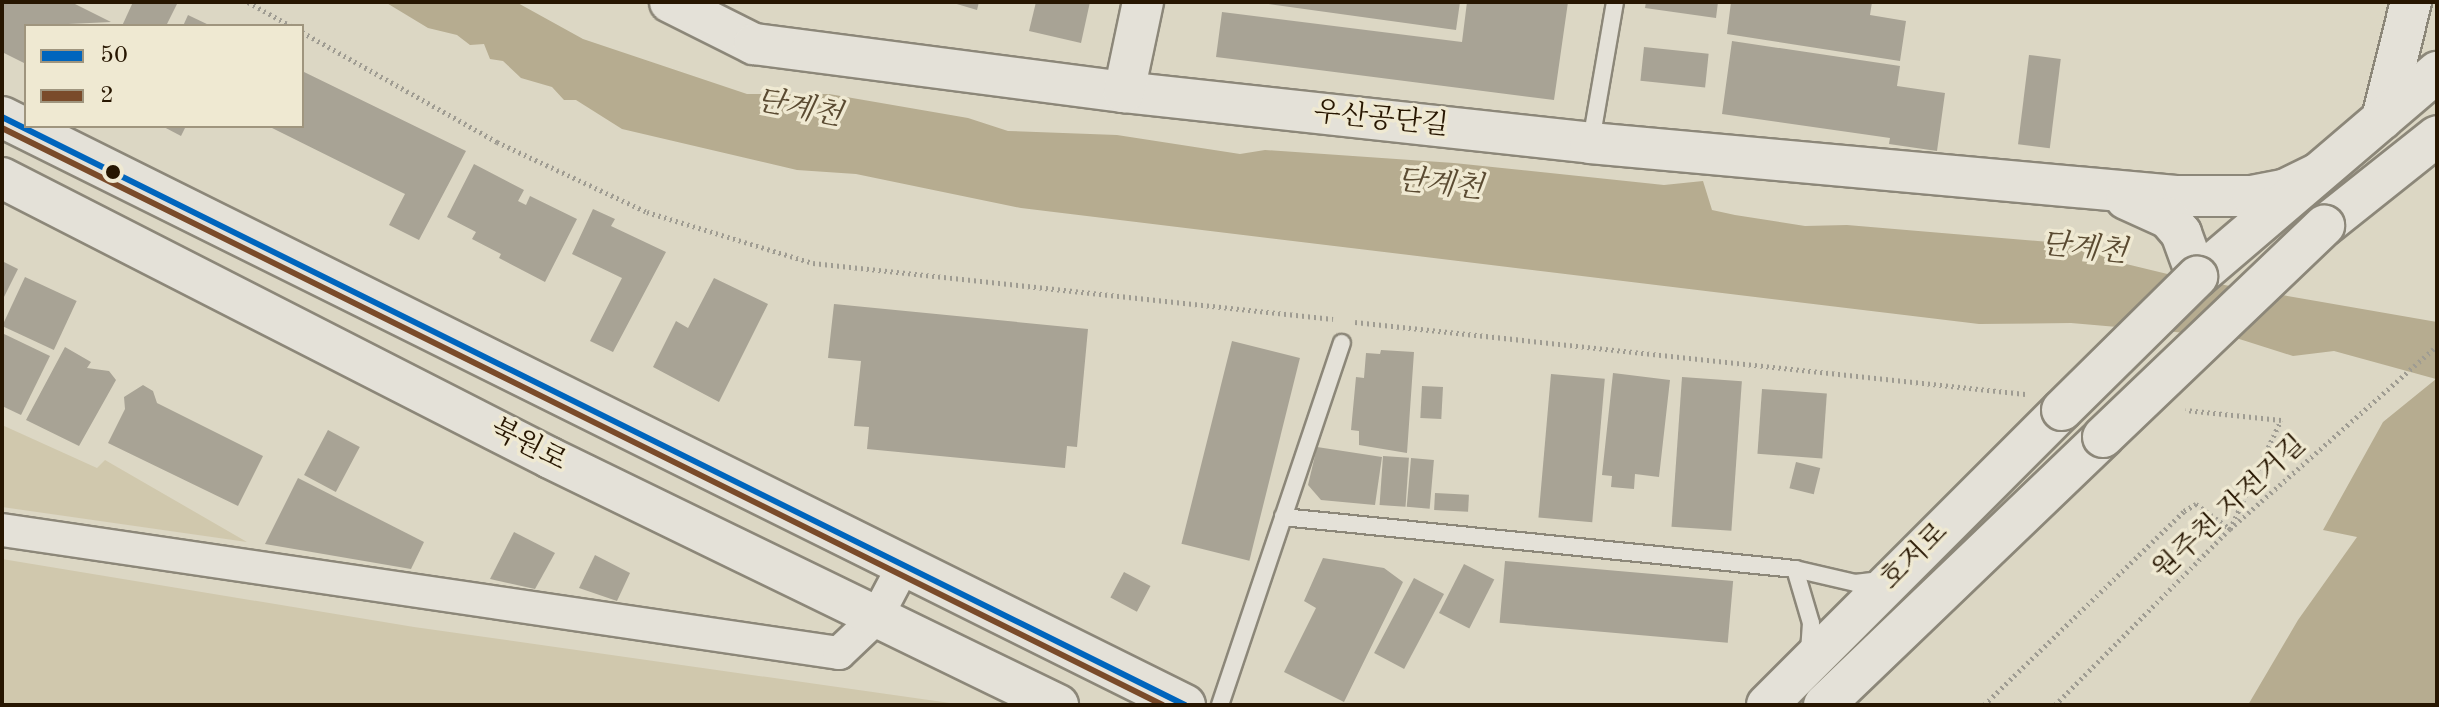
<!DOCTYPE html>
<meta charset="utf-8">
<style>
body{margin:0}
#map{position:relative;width:2439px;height:707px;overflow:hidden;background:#dcd7c4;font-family:"Old Standard TT","Noto Serif KR",serif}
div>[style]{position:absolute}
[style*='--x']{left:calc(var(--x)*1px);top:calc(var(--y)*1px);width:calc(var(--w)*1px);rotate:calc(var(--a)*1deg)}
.green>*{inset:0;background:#d0c8ad}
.water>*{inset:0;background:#b6ac90}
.building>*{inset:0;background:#a8a395;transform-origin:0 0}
.path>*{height:5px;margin-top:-2.5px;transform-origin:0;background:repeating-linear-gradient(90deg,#9f9c92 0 2px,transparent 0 6px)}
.roads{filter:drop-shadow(2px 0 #8c8779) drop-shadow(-2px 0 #8c8779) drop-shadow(0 2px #8c8779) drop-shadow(0 -2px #8c8779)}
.service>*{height:16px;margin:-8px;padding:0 8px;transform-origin:8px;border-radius:8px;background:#e4e1d8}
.minor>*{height:32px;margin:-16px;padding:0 16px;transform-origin:16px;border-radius:16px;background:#e4e1d8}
.tertiary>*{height:40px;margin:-20px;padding:0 20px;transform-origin:20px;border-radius:20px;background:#e4e1d8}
.bridges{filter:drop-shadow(2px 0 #8c8779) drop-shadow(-2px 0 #8c8779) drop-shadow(0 2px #8c8779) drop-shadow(0 -2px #8c8779)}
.tertiary-bridge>*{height:40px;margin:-20px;padding:0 20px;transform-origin:20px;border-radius:20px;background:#e4e1d8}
.bus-1>*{height:6px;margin:-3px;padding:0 3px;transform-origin:3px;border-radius:3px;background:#0065bd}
.bus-2>*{height:6px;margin:-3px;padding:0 3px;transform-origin:3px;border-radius:3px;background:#7a4b2a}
.dots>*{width:22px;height:22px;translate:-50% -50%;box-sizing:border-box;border:4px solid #efe9d2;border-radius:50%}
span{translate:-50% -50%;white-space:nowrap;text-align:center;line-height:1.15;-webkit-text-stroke:7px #efe9d2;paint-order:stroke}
.street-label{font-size:28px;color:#271601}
.water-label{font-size:30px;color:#5a4a31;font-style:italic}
.frame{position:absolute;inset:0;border:4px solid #271601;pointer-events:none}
.legend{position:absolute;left:24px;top:24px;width:280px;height:104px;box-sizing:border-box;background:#efe9d2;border:2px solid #9f957e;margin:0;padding:10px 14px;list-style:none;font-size:24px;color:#271601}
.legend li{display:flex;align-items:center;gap:16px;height:40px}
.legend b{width:40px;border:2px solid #9f957e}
</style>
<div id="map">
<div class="green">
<div style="clip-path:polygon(2px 425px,97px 468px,105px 460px,247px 542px,2px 507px)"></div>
<div style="clip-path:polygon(2px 559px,414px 627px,964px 705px,2px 705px)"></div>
</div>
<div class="water">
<div style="clip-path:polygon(385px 2px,516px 2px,583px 39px,747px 94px,829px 94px,968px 118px,1008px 131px,1117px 135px,1240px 154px,1265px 150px,1454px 163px,1664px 185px,1703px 181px,1712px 210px,1735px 215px,1805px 226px,1847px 225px,2084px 245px,2122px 263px,2184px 278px,2437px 322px,2437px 705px,2248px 705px,2298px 620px,2357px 537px,2323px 530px,2383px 422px,2436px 379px,2334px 351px,2293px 356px,2233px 337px,2071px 323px,1979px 324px,1021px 208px,856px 174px,797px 170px,622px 129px,576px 100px,564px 100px,552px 87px,521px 78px,503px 61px,490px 59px,484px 44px,470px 45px,457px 35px,428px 28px)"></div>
</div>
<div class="building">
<div style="clip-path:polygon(2px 2px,71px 2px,111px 22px,26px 26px,26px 64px,2px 52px)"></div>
<div style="clip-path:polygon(133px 2px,178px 2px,166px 26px,122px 26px)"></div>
<div style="clip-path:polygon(950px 2px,979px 2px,977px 10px)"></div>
<div style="clip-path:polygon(1036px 2px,1090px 2px,1081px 43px,1029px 31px)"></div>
<div style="clip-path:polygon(1254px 2px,1460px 2px,1456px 30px)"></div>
<div style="clip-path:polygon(1467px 2px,1568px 2px,1554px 100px,1216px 57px,1222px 12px,1462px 42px)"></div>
<div style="clip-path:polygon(1646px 2px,1718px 2px,1716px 18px,1645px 8px)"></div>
<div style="clip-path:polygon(1731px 2px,1872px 2px,1870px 15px,1906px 21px,1900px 61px,1727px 34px)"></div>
<div style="clip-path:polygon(188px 15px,211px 26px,183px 26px)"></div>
<div style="clip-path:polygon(1732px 41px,1900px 66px,1897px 86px,1945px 93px,1937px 151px,1889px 144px,1890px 138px,1722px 114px)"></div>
<div style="left:1644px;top:47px;width:65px;height:34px;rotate:6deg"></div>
<div style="left:2029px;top:55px;width:32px;height:90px;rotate:7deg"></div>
<div style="clip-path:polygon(302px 71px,466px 151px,419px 240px,389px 225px,405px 194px,268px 126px,302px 126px)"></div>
<div style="clip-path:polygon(162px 126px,186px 126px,181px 136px)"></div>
<div style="clip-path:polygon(474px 164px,524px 190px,518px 201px,526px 205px,530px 196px,577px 219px,545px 282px,499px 258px,501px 254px,472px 239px,476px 232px,447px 217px)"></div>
<div style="clip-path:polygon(593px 209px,615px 219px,611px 226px,666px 252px,613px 352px,590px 341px,622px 278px,572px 254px)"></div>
<div style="clip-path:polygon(2px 261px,18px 269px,2px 301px)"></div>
<div style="left:25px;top:277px;width:57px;height:54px;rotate:25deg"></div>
<div style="clip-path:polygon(714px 278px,768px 304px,719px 402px,653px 367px,676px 321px,688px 328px)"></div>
<div style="clip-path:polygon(834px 304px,1088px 329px,1077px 447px,1067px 446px,1065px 468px,867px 449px,869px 427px,854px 426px,861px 361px,828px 358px)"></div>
<div style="clip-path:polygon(2px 333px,50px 356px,21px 415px,2px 406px)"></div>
<div style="left:1232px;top:341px;width:70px;height:209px;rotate:14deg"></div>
<div style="clip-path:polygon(65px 347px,91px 362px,87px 368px,109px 371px,116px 380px,79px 446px,26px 420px)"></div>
<div style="clip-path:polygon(1381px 350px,1414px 352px,1407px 453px,1359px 445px,1359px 431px,1351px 430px,1356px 377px,1364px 378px,1366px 353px,1380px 354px)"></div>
<div style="clip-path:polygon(1613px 373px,1670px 380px,1659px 477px,1635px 474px,1634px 489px,1611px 487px,1612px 476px,1602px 475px)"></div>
<div style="left:1551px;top:374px;width:54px;height:144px;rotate:5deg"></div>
<div style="left:1682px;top:377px;width:60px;height:150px;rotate:4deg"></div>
<div style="clip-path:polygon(143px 385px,153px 391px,157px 403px,263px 456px,238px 506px,108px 443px,125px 409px,124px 397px)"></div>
<div style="left:1422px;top:386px;width:21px;height:32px;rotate:3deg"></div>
<div style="left:1762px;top:389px;width:65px;height:65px;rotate:4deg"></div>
<div style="left:328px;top:430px;width:36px;height:51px;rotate:28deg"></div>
<div style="clip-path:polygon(1317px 447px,1382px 457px,1375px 505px,1321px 500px,1308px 485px)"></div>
<div style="left:1383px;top:456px;width:26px;height:49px;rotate:4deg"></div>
<div style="left:1411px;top:458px;width:23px;height:49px;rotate:5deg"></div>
<div style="left:1796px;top:462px;width:25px;height:27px;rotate:14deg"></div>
<div style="clip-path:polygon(298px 478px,424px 542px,411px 569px,265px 544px)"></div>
<div style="left:1435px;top:493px;width:34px;height:17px;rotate:3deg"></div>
<div style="clip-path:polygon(514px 532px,555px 553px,535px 589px,490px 579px)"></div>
<div style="clip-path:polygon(595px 555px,630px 573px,617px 601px,579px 588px)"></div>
<div style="clip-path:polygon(1323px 558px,1384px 568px,1403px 582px,1344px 702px,1284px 672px,1316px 608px,1304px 601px)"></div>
<div style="left:1505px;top:561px;width:229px;height:62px;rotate:5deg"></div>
<div style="left:1464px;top:564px;width:34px;height:55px;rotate:27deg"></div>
<div style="left:1124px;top:572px;width:30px;height:29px;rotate:28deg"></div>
<div style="left:1414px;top:578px;width:34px;height:85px;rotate:28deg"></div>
</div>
<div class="path">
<div style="--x:248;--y:2;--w:49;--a:29.2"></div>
<div style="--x:302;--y:32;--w:224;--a:29.4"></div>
<div style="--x:497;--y:142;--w:166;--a:25"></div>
<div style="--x:647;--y:212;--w:174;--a:17.1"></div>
<div style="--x:813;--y:263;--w:523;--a:6.15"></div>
<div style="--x:1355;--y:322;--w:674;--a:6.13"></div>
<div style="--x:1984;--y:705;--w:279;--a:-44.1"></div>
<div style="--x:2184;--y:511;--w:14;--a:-30"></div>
<div style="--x:2196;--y:504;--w:42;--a:36.3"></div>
<div style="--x:2230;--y:529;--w:120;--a:-64.9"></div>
<div style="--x:2281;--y:420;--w:96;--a:-174"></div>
<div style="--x:2055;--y:705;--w:248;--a:-45.2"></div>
<div style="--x:2230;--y:529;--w:276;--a:-41.5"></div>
</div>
<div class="roads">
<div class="service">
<div style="--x:1591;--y:141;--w:141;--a:-80.2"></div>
<div style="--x:1283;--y:517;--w:515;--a:5.8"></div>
<div style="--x:1795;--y:569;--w:62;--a:13.1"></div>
<div style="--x:1855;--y:583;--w:26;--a:-7"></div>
<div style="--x:1795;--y:569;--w:56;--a:73.5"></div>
<div style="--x:1811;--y:623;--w:30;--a:94"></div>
<div style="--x:1220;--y:705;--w:382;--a:-71.4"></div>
</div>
<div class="minor">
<div style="--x:2;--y:530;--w:846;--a:8.36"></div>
<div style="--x:839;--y:653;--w:51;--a:-43.4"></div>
<div style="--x:876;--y:618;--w:62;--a:-62.2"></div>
</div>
<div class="tertiary">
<div style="--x:670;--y:2;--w:94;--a:26.6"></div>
<div style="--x:754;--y:44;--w:373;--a:7.4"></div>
<div style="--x:1124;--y:92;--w:469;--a:6.2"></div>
<div style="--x:1590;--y:143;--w:588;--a:5.17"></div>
<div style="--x:2176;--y:196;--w:76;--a:0"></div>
<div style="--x:2252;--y:196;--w:33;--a:-11"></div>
<div style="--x:2284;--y:190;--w:37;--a:-26"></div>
<div style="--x:1124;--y:92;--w:92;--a:-78.1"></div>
<div style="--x:2;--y:117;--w:1321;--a:26.43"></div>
<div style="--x:2382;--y:119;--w:121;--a:-76.1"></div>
<div style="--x:2;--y:178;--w:615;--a:27.06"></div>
<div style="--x:550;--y:458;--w:565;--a:25.93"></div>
<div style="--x:2126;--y:199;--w:46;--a:24.3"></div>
<div style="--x:2168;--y:218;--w:20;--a:49"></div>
<div style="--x:2181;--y:233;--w:47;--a:70"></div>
<div style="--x:2197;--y:277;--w:316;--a:-40.5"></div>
<div style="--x:2324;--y:226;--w:144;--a:-38.5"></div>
<div style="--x:1767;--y:705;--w:417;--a:-45"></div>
<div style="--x:1824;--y:705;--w:387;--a:-43.8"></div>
</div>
</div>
<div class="bridges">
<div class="tertiary-bridge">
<div style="--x:2062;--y:410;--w:190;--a:-44.6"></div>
<div style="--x:2103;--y:437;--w:306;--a:-43.7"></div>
</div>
</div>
<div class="bus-1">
<div style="--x:2;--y:117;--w:1321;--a:26.43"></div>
</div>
<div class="bus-2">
<div style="--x:2;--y:128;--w:1296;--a:26.43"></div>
</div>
<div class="dots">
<div style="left:113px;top:172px;background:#271601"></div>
</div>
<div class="street-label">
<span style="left:1381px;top:120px;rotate:6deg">우산공단길</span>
<span style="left:528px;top:446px;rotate:27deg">북원로</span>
<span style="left:2230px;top:508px;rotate:-43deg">원주천 자전거길</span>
<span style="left:1915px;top:557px;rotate:-45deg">호저로</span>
</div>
<div class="water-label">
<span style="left:799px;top:109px;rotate:11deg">단계천</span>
<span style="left:1440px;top:185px;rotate:6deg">단계천</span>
<span style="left:2084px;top:249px;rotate:6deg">단계천</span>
</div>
<div class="frame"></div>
<ul class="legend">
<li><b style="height:10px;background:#0065bd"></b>50</li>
<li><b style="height:10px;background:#7a4b2a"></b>2</li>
</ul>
</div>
